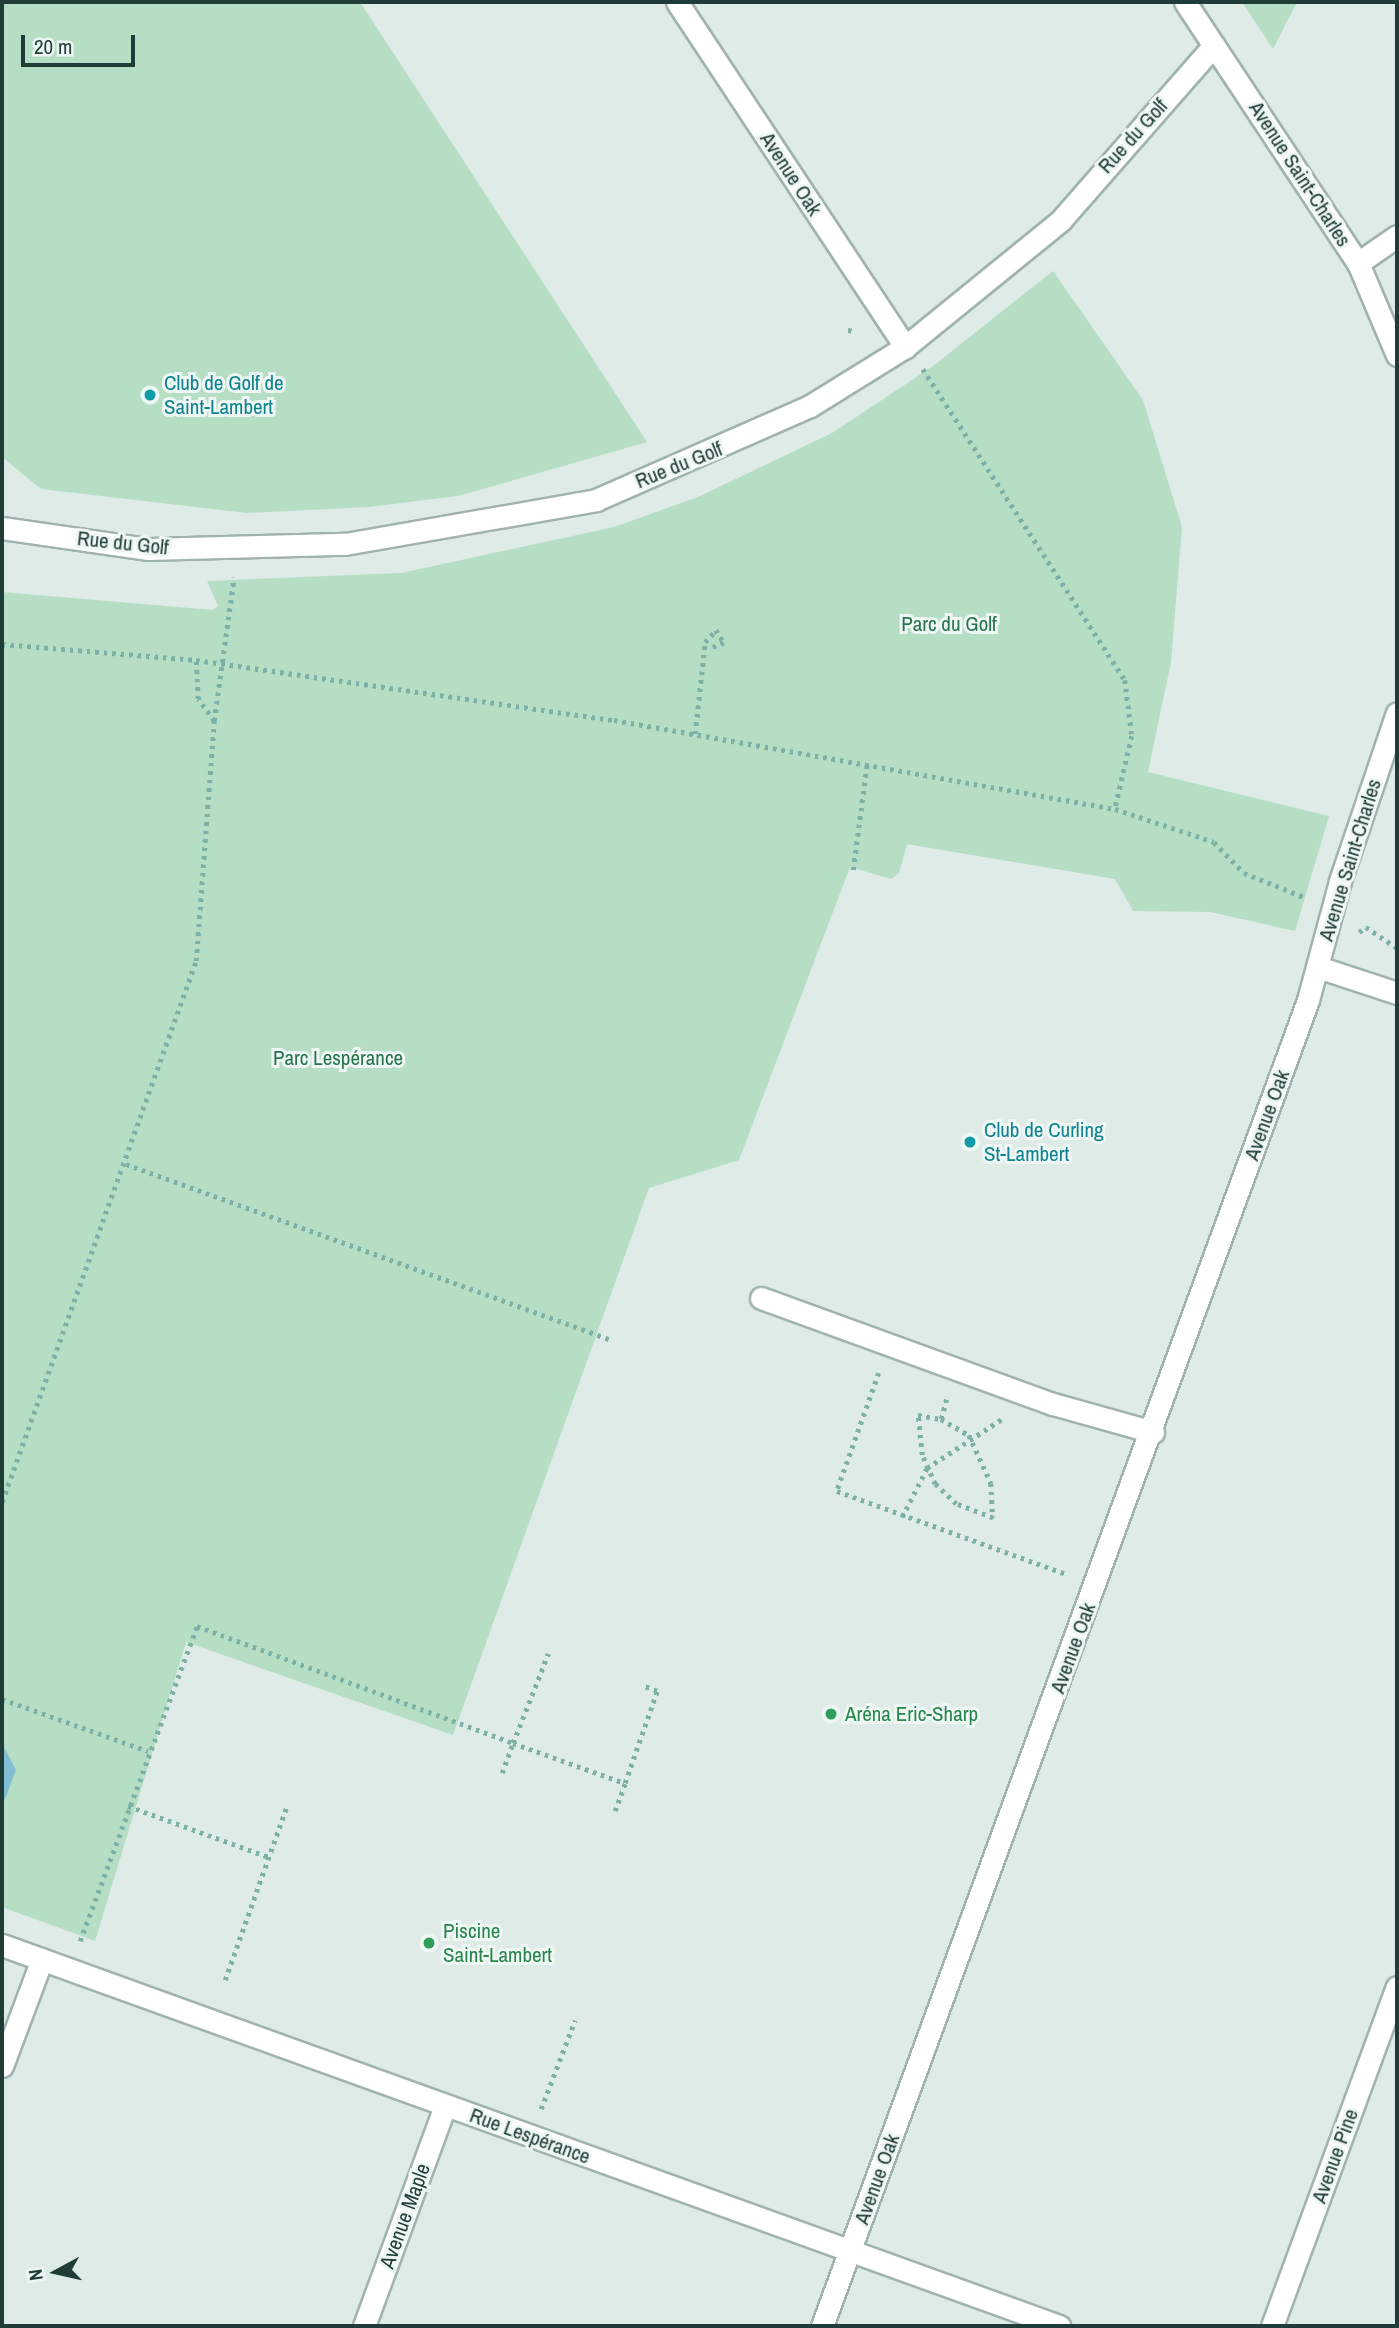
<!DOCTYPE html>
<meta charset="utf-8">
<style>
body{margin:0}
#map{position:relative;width:1399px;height:2328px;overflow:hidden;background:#deebe7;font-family:"Archivo Narrow",sans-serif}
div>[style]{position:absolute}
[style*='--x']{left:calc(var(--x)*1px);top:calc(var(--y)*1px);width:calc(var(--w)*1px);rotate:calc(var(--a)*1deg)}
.green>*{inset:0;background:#b5dec4}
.water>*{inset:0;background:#82bfd4}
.path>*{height:4.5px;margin-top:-2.25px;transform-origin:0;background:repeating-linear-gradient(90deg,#7db1a6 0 3.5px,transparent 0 8.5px)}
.roads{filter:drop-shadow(2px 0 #a1b3af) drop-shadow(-2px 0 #a1b3af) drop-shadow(0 2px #a1b3af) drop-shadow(0 -2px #a1b3af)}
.minor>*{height:21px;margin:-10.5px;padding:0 10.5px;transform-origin:10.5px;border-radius:10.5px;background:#fff}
.dots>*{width:19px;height:19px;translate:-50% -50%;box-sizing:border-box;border:4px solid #eff7f4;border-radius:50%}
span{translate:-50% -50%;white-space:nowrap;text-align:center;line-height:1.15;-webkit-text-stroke:6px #eff7f4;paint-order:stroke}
.street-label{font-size:21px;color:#1f3c37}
.culture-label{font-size:21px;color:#0d838f}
.left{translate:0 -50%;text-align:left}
.park-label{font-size:21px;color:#27754d}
.leisure-label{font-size:21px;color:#27864d}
.frame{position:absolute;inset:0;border:4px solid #1f3c37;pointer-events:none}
.north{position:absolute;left:21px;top:2237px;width:70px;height:70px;-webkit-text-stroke:5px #eff7f4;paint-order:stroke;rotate:262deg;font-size:19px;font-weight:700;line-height:28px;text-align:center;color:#1f3c37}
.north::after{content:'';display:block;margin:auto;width:24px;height:32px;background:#1f3c37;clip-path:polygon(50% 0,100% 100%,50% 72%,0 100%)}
.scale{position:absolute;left:21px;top:35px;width:114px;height:32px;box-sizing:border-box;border:4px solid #1f3c37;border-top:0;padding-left:9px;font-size:21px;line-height:24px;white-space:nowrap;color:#1f3c37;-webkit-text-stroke:5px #eff7f4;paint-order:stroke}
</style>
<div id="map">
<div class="green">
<div style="clip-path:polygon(2px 2px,360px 2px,647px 442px,458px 496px,369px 507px,247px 513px,41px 489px,2px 457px)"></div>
<div style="clip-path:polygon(1242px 2px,1297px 2px,1273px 49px)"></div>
<div style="clip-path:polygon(1053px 271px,1143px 400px,1182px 527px,1171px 662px,1148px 772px,1329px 816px,1295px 931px,1210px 912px,1133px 911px,1115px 879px,907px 844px,899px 873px,891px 879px,850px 867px,739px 1160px,649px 1188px,453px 1735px,186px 1642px,95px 1941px,2px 1907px,2px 592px,213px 610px,218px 606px,207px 581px,401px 573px,614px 527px,698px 497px,832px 433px,933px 366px)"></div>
</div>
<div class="water">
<div style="clip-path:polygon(2px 1743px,16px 1770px,2px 1807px)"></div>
</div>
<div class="path">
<div style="--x:848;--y:330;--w:6;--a:9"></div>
<div style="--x:923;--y:369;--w:371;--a:57"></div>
<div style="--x:1125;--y:680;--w:56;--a:82.9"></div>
<div style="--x:1132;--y:736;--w:75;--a:103.1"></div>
<div style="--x:2;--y:644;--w:195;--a:4.7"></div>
<div style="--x:196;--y:660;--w:422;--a:8.2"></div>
<div style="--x:614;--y:720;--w:509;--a:10.07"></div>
<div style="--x:1115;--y:809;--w:104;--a:18.4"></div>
<div style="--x:1214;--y:842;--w:43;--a:45.9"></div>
<div style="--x:1244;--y:873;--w:65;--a:21.8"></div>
<div style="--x:214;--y:721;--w:145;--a:-82.1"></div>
<div style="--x:695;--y:734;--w:93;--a:-83.8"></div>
<div style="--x:705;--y:642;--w:16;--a:-47"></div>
<div style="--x:716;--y:630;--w:15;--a:58"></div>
<div style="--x:724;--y:643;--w:16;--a:158"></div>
<div style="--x:853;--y:870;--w:107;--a:-82.5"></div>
<div style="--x:1359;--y:932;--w:9;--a:-36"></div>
<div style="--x:1366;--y:927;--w:37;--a:34"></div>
<div style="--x:126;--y:1164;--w:514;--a:19.92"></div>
<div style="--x:879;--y:1373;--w:125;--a:109.6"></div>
<div style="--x:837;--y:1491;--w:244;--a:19.9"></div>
<div style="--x:918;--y:1415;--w:23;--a:10"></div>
<div style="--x:941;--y:1419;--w:32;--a:30"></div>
<div style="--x:969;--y:1435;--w:53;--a:65.4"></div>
<div style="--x:991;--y:1483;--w:35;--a:87"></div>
<div style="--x:993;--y:1518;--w:40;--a:-159"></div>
<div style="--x:956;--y:1504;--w:29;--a:-136"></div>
<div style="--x:935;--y:1484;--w:32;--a:-114"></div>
<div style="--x:922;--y:1455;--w:40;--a:-95.7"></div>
<div style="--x:941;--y:1419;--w:24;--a:-75"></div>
<div style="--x:2;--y:1502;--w:575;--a:-70.27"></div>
<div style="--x:196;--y:961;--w:241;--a:-85.7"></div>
<div style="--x:214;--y:721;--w:27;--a:-126"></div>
<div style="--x:198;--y:699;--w:39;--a:-93"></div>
<div style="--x:902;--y:1517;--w:55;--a:-63"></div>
<div style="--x:927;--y:1468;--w:93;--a:-33.2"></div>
<div style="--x:2;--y:1699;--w:155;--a:19.6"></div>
<div style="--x:502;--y:1773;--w:32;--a:-70"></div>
<div style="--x:513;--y:1743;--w:119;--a:19.7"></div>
<div style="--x:625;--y:1783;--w:97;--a:-70.8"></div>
<div style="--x:657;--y:1691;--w:15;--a:-160"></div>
<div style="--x:128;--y:1806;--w:150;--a:19.9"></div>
<div style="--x:615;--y:1811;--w:30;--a:-70"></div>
<div style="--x:80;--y:1941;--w:336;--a:-69.6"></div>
<div style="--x:197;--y:1626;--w:337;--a:20.3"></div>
<div style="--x:513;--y:1743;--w:96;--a:-68.5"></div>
<div style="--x:225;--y:1980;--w:182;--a:-70.4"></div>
<div style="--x:541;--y:2109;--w:95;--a:-69.1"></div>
</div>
<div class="roads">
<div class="minor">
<div style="--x:677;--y:2;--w:414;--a:56.5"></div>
<div style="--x:1185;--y:2;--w:313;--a:56.5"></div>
<div style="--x:1358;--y:263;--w:100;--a:67"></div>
<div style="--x:1358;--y:263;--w:47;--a:-34.7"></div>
<div style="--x:2;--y:528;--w:148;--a:8.2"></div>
<div style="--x:148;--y:549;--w:197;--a:-1.5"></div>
<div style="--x:345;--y:544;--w:255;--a:-9.9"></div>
<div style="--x:596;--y:500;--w:234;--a:-23.7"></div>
<div style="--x:810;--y:406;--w:112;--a:-31.8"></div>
<div style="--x:905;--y:347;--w:201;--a:-39.1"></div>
<div style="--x:1061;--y:220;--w:232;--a:-48.8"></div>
<div style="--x:1318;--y:967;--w:83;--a:18.2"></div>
<div style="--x:761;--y:1298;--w:311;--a:20"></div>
<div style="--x:1053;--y:1404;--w:104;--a:15.6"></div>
<div style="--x:2;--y:1945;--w:1124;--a:19.82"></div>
<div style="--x:2;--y:2066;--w:114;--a:-69.5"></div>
<div style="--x:364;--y:2326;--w:234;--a:-69.8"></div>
<div style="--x:822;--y:2326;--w:1412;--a:-69.87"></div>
<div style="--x:1308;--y:1000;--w:123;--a:-74.9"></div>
<div style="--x:1340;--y:881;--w:177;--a:-71.3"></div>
<div style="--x:1272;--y:2326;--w:361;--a:-69.8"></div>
</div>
</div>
<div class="dots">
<div style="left:150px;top:395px;background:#0f9aa8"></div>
<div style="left:970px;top:1142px;background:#0f9aa8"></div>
<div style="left:831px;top:1714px;background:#2e9e5b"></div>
<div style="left:429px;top:1943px;background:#2e9e5b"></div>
</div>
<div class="street-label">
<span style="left:1133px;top:136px;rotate:-48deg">Rue du Golf</span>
<span style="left:791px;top:174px;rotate:57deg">Avenue Oak</span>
<span style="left:1300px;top:174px;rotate:57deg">Avenue Saint-Charles</span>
<span style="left:679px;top:465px;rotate:-22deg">Rue du Golf</span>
<span style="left:123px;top:543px;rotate:6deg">Rue du Golf</span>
<span style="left:1350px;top:860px;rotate:-73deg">Avenue Saint-Charles</span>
<span style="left:1267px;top:1115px;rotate:-70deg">Avenue Oak</span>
<span style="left:1073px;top:1648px;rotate:-70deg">Avenue Oak</span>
<span style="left:530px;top:2136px;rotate:20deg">Rue Lespérance</span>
<span style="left:1335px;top:2156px;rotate:-70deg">Avenue Pine</span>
<span style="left:877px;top:2179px;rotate:-70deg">Avenue Oak</span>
<span style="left:405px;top:2216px;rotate:-70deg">Avenue Maple</span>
</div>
<div class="culture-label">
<span class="left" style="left:164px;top:395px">Club de Golf de<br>Saint-Lambert</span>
<span class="left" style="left:984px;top:1142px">Club de Curling<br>St-Lambert</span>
</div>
<div class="park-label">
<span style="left:949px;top:624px">Parc du Golf</span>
<span style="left:338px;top:1058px">Parc Lespérance</span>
</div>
<div class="leisure-label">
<span class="left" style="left:845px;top:1714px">Aréna Eric-Sharp</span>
<span class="left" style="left:443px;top:1943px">Piscine<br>Saint-Lambert</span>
</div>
<div class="frame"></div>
<div class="north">N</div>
<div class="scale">20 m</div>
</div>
